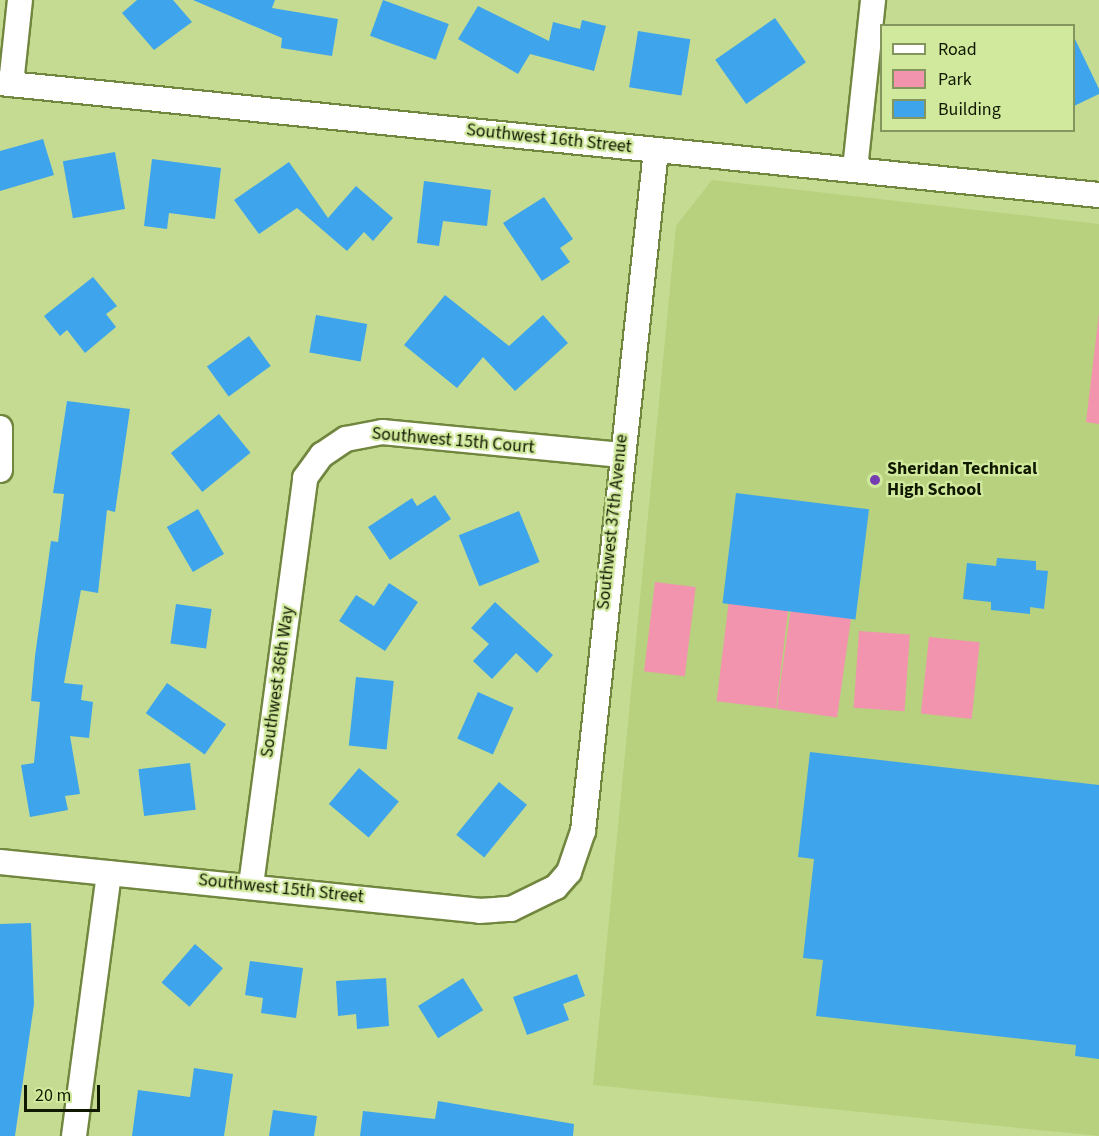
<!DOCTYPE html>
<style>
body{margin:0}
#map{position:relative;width:1099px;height:1136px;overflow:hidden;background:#c4db91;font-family:"Source Sans 3",sans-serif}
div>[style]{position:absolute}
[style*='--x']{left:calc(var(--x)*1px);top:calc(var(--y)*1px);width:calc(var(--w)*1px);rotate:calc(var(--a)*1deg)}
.built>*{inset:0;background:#b7d17e}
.green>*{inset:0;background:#f294ae;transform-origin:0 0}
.building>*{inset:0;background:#3ea5ec;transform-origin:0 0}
.roads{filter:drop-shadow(2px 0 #71863e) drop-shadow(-2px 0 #71863e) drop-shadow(0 2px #71863e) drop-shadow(0 -2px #71863e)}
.street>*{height:24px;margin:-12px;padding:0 12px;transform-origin:12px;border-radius:12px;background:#fff}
.dots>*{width:16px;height:16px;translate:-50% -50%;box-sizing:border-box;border:3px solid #d1e99d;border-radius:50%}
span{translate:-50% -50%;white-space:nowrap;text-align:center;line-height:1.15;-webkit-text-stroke:4.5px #d1e99d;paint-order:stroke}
.street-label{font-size:18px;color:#111800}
.poi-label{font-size:18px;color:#111800;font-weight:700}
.left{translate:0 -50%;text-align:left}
.legend{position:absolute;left:880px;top:24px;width:195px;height:108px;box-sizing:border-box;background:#d1e99d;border:2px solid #84955e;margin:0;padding:8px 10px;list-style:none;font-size:18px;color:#111800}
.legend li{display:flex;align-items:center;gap:12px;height:30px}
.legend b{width:30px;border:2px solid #84955e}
.scale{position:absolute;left:24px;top:1085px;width:76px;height:27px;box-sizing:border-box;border:3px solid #111800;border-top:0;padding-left:8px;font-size:18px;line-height:21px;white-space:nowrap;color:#111800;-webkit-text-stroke:4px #d1e99d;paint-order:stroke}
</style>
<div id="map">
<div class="built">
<div style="clip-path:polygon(712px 180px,1099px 224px,1099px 1136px,593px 1085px,676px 226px)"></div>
</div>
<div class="green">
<div style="clip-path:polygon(1099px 313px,1099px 424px,1086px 422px)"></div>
<div style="left:655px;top:582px;width:41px;height:90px;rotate:7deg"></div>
<div style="left:729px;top:600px;width:60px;height:102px;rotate:7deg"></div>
<div style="left:791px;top:607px;width:61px;height:103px;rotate:8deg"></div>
<div style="left:859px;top:631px;width:51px;height:77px;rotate:4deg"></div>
<div style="left:929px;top:637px;width:51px;height:77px;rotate:6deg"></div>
</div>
<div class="building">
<div style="clip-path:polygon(137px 0,173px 0,192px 22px,154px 50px,122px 13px)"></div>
<div style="clip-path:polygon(193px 0,275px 0,272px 8px,338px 19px,332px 56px,281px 48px,282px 38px)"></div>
<div style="left:383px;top:0;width:70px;height:38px;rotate:20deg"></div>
<div style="clip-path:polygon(478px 6px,549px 41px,553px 22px,580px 29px,582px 20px,606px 26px,594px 71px,530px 54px,518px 74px,458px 39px)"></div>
<div style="left:775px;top:18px;width:54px;height:73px;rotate:55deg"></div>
<div style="left:638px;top:31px;width:53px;height:57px;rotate:9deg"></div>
<div style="clip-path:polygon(1074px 37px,1099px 89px,1099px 94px,1074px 106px)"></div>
<div style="clip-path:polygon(43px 139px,54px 175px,0 191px,0 151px)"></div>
<div style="left:115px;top:152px;width:58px;height:53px;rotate:80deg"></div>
<div style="clip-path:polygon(152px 159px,221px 168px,215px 219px,169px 213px,167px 229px,144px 226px)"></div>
<div style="clip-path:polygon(289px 162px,328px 218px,356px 186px,393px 218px,373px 241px,364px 232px,347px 251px,297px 208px,259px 234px,234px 200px)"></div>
<div style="clip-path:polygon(424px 181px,491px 190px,487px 226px,443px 221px,439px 246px,417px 243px)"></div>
<div style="clip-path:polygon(544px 197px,573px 239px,560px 248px,570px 262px,542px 281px,503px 223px)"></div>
<div style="clip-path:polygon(93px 277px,117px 306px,106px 314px,116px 327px,85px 353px,67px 330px,60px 336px,44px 316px)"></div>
<div style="clip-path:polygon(445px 295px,509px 346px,543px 315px,568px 343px,515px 391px,483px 357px,457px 388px,404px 345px)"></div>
<div style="left:316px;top:315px;width:52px;height:38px;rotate:10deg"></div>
<div style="left:249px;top:336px;width:37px;height:52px;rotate:54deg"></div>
<div style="clip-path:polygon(67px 401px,130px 409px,115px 512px,107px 510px,98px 593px,81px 590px,64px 683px,83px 685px,81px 700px,93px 702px,89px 738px,70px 736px,80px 794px,65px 796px,68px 810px,30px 817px,21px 765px,34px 763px,40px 702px,31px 701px,35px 656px,51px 541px,58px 542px,64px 494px,53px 493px)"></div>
<div style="left:219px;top:414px;width:50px;height:62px;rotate:51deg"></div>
<div style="left:736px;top:493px;width:134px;height:111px;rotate:7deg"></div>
<div style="clip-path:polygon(435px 495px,451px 519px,390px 560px,368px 527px,412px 498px,417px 506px)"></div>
<div style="left:198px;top:509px;width:52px;height:36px;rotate:60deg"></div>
<div style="left:519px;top:511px;width:55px;height:65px;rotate:68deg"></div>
<div style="clip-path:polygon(997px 558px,1036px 561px,1036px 570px,1048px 571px,1044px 609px,1030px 607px,1030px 614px,991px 610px,991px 602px,963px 599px,967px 563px,996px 566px)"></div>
<div style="clip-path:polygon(389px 583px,418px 602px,385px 651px,339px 621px,356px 595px,374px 606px)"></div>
<div style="clip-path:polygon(495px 602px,553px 655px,537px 673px,516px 653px,492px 679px,473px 661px,489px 644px,471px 628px)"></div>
<div style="left:176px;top:604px;width:36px;height:40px;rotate:8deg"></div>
<div style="left:356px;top:677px;width:38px;height:69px;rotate:6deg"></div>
<div style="left:167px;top:683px;width:72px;height:37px;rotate:35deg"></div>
<div style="left:478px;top:692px;width:39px;height:51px;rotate:24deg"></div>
<div style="clip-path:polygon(810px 752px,1099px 785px,1099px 1059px,1075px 1056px,1076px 1045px,816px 1016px,823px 960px,803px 958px,814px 859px,798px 857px)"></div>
<div style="left:190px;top:763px;width:47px;height:52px;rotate:83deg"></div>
<div style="left:359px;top:768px;width:52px;height:47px;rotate:40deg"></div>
<div style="left:499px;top:782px;width:36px;height:68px;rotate:39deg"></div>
<div style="clip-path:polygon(31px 923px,34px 1004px,15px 1136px,0 1136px,0 924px)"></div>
<div style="left:195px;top:944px;width:37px;height:51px;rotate:41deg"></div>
<div style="clip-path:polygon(250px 961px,303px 968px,296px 1018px,261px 1013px,263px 998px,245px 995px)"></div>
<div style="clip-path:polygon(577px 974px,585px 996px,563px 1004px,569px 1020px,527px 1035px,513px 997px)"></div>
<div style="clip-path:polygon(386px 978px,389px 1026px,357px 1029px,356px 1014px,338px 1016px,336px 981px)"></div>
<div style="left:463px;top:978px;width:38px;height:53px;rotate:58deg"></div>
<div style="clip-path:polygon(194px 1068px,233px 1074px,224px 1136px,132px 1136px,138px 1090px,190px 1097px)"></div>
<div style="clip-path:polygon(438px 1101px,574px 1124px,573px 1136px,360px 1136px,363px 1111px,435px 1119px)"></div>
<div style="clip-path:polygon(273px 1110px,317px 1116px,314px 1136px,269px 1136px)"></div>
</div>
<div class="roads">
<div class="street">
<div style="--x:0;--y:83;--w:1105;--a:5.82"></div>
<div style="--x:11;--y:84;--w:84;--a:-83.9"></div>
<div style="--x:855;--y:169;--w:170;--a:-83.9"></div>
<div style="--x:0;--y:428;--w:42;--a:90"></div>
<div style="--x:0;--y:862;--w:481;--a:5.8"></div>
<div style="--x:479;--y:911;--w:32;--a:-4"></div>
<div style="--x:511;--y:909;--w:50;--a:-26.1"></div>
<div style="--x:556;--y:887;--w:20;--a:-49"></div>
<div style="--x:569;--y:872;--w:43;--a:-71.1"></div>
<div style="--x:583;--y:831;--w:685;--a:-83.88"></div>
<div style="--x:251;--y:885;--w:411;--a:-82.4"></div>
<div style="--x:305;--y:478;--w:29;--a:-54"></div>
<div style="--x:322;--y:455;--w:29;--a:-34"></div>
<div style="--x:346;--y:439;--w:37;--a:-11"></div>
<div style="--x:382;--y:432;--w:238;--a:5.5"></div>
<div style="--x:74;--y:1136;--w:265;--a:-82.4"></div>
</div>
</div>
<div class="dots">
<div style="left:875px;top:480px;background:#763cb2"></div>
</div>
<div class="street-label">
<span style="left:549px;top:139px;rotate:6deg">Southwest 16th Street</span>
<span style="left:453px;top:441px;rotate:5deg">Southwest 15th Court</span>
<span style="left:613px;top:522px;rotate:-84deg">Southwest 37th Avenue</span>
<span style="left:278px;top:682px;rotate:-82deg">Southwest 36th Way</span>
<span style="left:281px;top:889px;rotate:6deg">Southwest 15th Street</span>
</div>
<div class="poi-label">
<span class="left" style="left:887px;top:480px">Sheridan Technical<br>High School</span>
</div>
<ul class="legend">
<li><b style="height:8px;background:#fff"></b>Road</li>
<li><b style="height:16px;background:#f294ae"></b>Park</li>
<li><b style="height:16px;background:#3ea5ec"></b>Building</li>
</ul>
<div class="scale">20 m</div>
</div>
